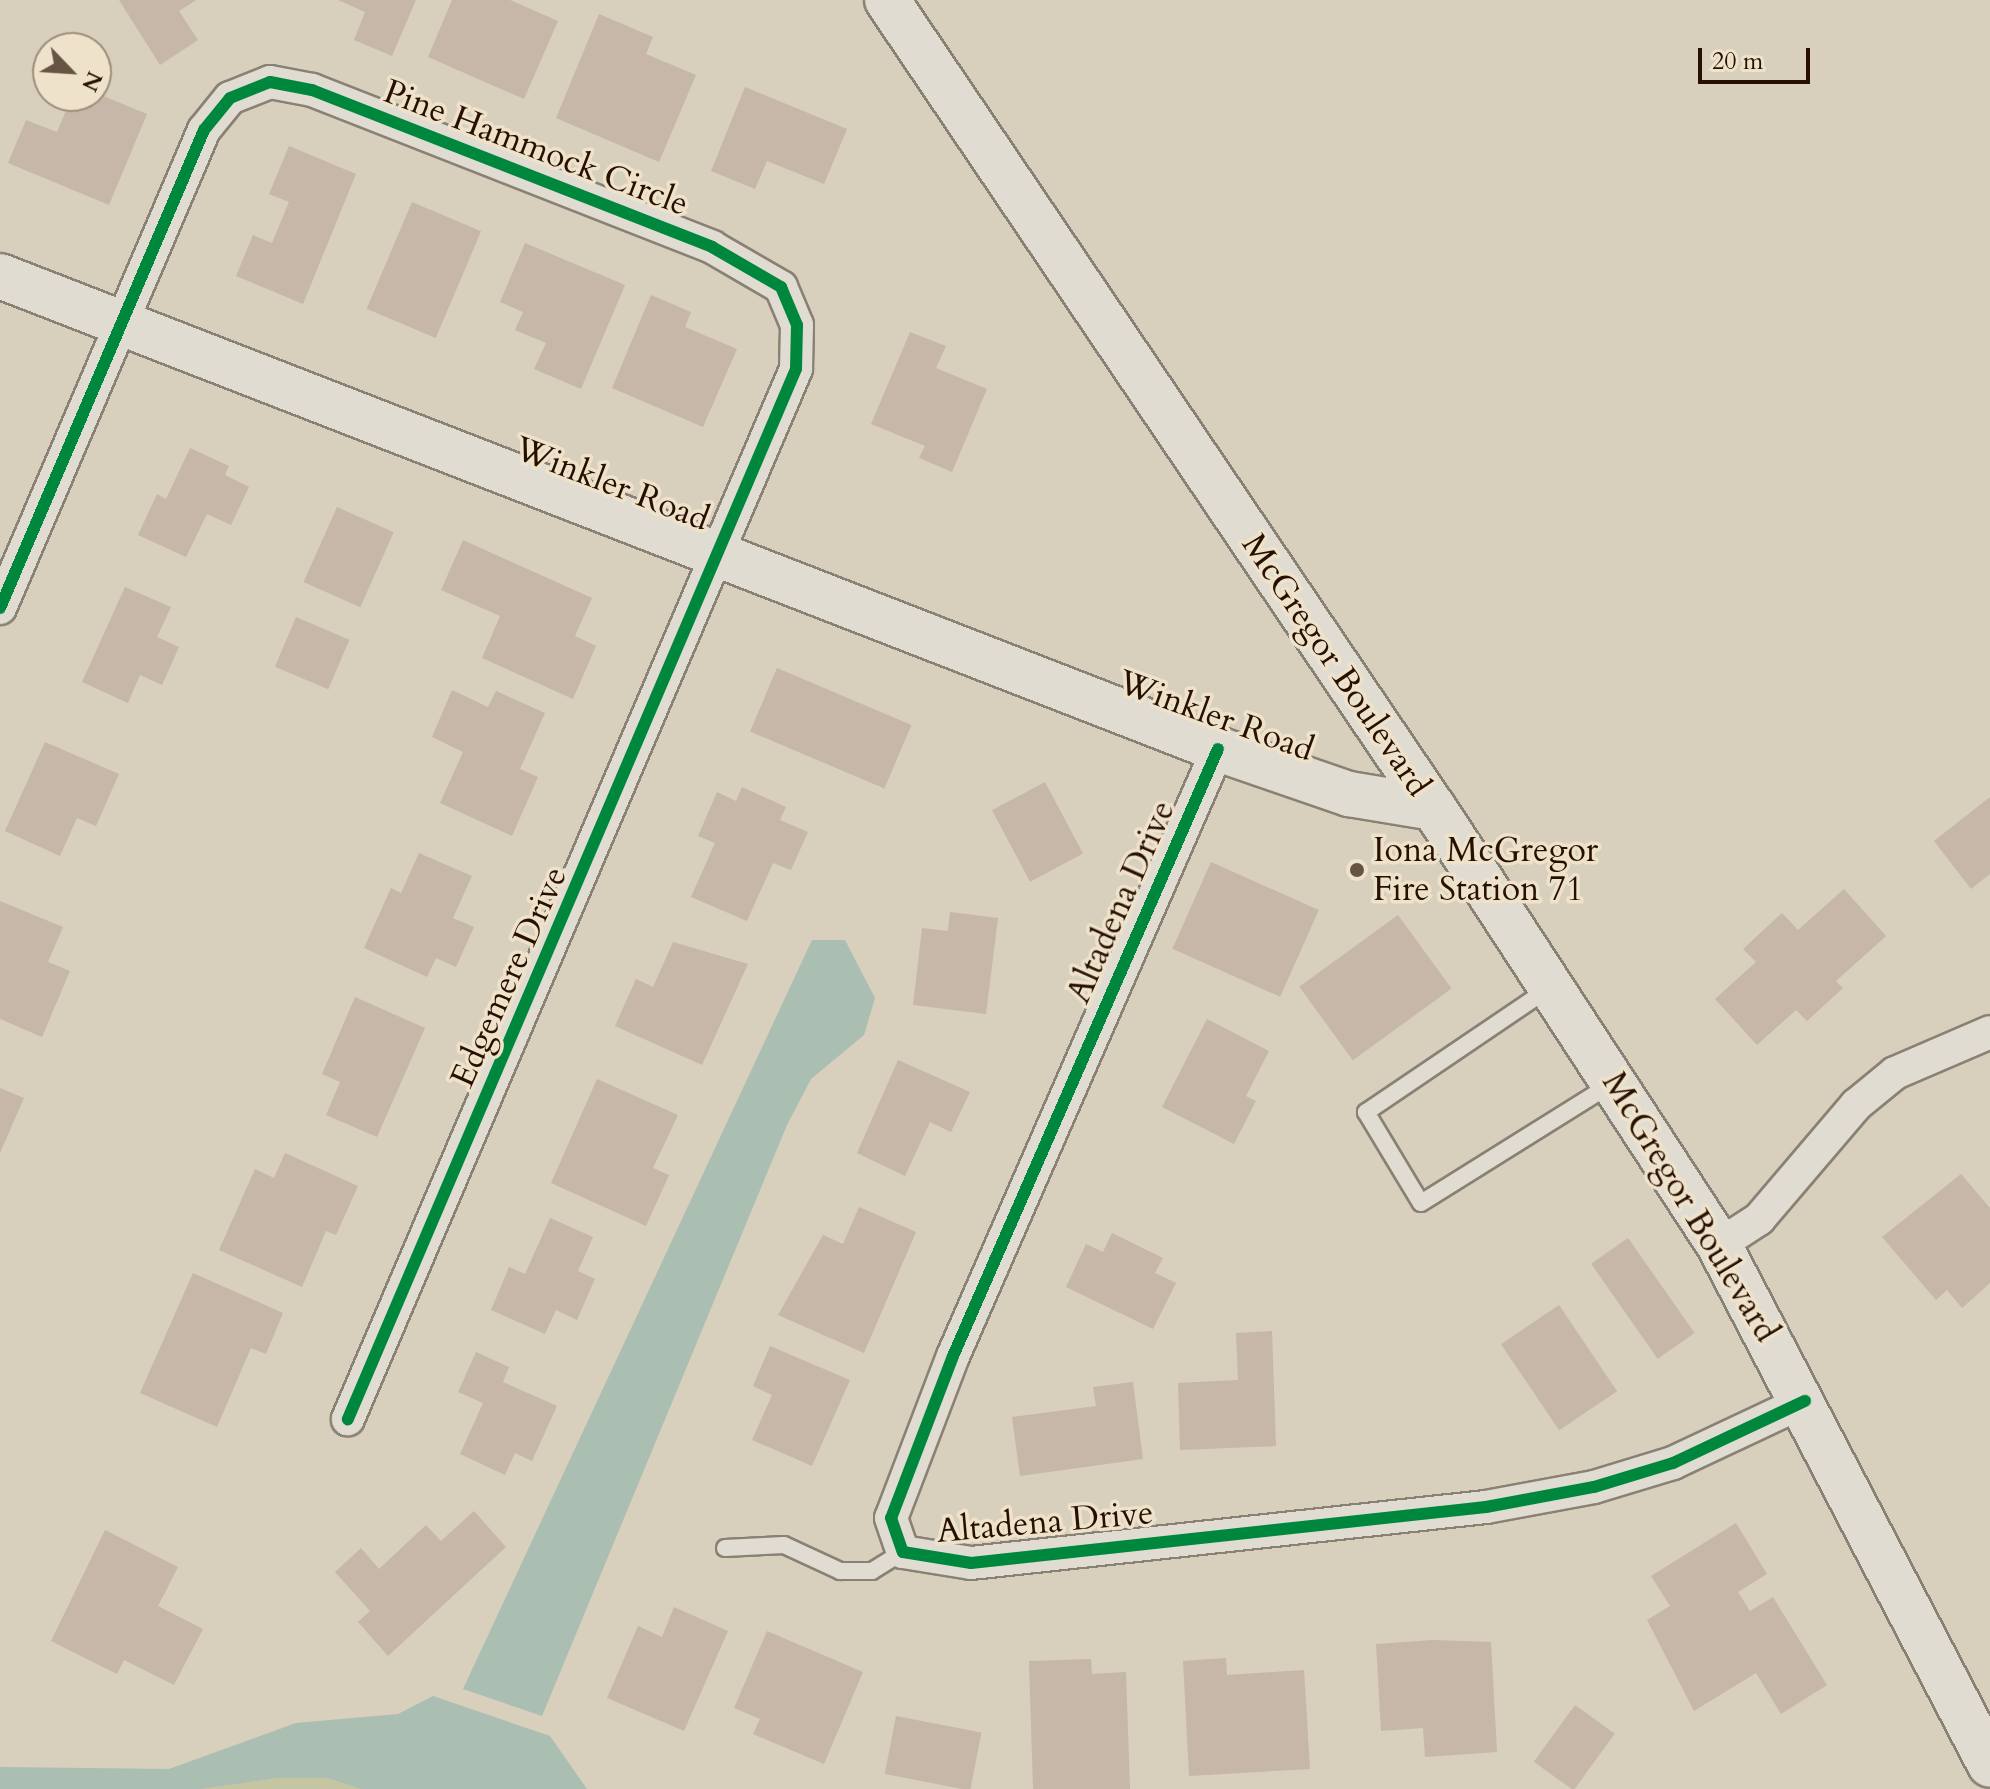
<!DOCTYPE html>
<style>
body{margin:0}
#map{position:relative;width:1990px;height:1789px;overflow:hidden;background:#d8cfbc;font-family:Cardo,serif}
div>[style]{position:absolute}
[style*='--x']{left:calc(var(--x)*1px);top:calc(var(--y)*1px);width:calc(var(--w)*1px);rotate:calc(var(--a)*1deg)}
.green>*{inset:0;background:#c5c5a1}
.water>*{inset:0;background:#aabeb2}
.building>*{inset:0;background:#c6b7a9;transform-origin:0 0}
.roads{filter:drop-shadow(2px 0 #898174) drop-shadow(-2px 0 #898174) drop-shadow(0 2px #898174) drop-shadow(0 -2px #898174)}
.lane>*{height:16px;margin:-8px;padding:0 8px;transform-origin:8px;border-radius:8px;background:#e1dcd2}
.street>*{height:32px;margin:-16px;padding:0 16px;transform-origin:16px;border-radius:16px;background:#e1dcd2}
.secondary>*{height:44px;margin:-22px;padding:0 22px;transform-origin:22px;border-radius:22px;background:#e1dcd2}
.cycleway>*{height:12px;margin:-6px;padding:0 6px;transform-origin:6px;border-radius:6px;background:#00873e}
.dots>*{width:22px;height:22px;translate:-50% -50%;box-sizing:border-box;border:4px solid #eee2cb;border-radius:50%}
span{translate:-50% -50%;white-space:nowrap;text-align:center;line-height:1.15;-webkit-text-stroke:7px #eee2cb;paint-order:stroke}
.street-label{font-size:34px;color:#281000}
.poi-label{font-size:34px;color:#281000}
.left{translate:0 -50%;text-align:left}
.north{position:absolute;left:32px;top:32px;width:80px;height:80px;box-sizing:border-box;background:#eee2cb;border:2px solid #9f8e7a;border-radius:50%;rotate:115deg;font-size:22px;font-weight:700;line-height:32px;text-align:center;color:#281000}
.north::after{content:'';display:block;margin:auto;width:28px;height:36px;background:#665342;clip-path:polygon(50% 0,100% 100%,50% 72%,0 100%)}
.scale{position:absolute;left:1698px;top:48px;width:112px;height:36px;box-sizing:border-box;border:4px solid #281000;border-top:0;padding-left:10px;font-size:24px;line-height:28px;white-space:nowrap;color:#281000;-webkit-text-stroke:6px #eee2cb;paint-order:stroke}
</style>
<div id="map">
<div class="green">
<div style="clip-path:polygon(278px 1778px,327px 1778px,361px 1789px,202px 1789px)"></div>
</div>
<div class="water">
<div style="clip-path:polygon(812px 940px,845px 940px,875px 998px,864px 1035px,811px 1079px,787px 1125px,542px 1716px,463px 1689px)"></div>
<div style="clip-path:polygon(433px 1696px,550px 1736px,587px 1789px,361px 1789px,327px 1778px,278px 1778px,202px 1789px,0 1789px,0 1767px,169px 1769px,296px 1723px,398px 1714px)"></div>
</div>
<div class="building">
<div style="clip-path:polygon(119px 0,196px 0,179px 11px,198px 40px,160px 65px)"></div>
<div style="clip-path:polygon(338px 0,416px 0,392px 56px,354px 40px,365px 12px)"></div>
<div style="clip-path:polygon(452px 0,510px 0,558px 21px,524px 99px,428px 57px)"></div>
<div style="clip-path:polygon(599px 14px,653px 37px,646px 54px,696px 75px,659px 162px,556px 118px)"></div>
<div style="clip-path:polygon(745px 87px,847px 129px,824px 184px,767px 161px,755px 189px,711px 171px)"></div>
<div style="clip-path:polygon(96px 93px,147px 114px,109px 205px,8px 163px,26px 120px,57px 132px,72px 96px)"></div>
<div style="clip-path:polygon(289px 146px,356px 174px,303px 304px,236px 276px,253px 235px,272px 243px,289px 202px,269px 194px)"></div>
<div style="left:412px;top:202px;width:75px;height:116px;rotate:23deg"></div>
<div style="clip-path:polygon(525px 243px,625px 285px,581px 389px,534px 369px,546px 343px,515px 330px,523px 312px,500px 302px)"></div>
<div style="clip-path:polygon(651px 295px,691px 312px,685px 327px,737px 349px,703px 427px,612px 388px)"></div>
<div style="clip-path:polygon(910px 332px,946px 346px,936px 368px,987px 389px,952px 472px,919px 458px,925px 446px,871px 424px)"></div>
<div style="clip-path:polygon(190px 448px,229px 466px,225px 475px,249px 487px,231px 525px,207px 514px,186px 557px,138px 535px,157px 494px,166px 499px)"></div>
<div style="left:337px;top:507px;width:62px;height:82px;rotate:24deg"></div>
<div style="clip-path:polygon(463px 540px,592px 598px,575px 636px,596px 646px,573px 699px,482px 658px,500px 616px,441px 590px)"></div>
<div style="clip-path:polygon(125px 587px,171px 607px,157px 637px,179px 647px,162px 685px,140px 675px,128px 703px,82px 682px)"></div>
<div style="left:296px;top:617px;width:58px;height:54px;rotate:23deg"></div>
<div style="left:777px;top:668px;width:146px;height:69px;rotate:23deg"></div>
<div style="clip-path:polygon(452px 690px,488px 707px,496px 691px,545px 713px,520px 769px,538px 777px,512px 836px,440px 803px,463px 752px,432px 737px)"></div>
<div style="clip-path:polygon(45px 742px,119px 774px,96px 826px,77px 818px,60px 856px,5px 831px)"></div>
<div style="left:1045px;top:782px;width:81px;height:60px;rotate:62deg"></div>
<div style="clip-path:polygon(742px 787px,786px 807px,780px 820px,808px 832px,791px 870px,773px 863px,747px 921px,691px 897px,715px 843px,698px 836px,717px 792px,736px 801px)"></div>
<div style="clip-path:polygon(1990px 797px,1990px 874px,1971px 889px,1934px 841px)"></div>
<div style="clip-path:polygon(419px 853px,472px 876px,453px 918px,474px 927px,456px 967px,436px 958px,427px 977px,364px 948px,391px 888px,401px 893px)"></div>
<div style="left:1211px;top:862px;width:118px;height:95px;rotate:24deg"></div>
<div style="clip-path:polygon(1844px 889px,1886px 936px,1836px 981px,1843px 988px,1807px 1021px,1796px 1010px,1757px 1045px,1715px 999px,1756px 962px,1743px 949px,1782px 913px,1798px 930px)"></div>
<div style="clip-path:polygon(0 901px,63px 927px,48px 962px,70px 971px,42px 1037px,0 1019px)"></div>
<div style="clip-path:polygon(950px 912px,998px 918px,986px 1014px,913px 1005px,922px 928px,948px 931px)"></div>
<div style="left:1398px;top:915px;width:91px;height:122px;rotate:54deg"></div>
<div style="clip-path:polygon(673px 942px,748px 964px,702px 1065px,615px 1026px,636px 979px,653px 987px)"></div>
<div style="clip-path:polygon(355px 997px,425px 1028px,377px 1137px,326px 1115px,340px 1082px,322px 1074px)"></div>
<div style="clip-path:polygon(1207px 1019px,1269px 1051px,1246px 1096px,1256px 1101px,1234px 1144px,1162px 1107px)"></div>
<div style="clip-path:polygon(898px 1060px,970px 1092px,951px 1132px,930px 1122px,905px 1176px,857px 1153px)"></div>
<div style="clip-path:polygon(597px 1079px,678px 1115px,653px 1168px,669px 1175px,646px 1226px,551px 1183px)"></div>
<div style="clip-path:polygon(0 1088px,24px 1098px,0 1153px)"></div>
<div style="clip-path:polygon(285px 1153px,358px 1186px,336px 1235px,326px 1231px,302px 1287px,219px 1250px,255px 1169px,274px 1178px)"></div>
<div style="clip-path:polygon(1961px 1174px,1990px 1208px,1990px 1283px,1962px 1308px,1947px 1290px,1936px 1300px,1882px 1237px)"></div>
<div style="clip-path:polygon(859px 1207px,916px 1232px,864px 1353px,778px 1315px,823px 1235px,843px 1244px)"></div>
<div style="clip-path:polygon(550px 1218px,593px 1237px,578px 1271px,595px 1279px,577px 1320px,556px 1310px,545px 1334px,491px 1310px,509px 1267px,525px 1274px)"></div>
<div style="clip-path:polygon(1112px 1233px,1163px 1258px,1155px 1273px,1176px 1283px,1153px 1329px,1066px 1287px,1086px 1244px,1103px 1252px)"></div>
<div style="left:1628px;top:1238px;width:116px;height:45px;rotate:55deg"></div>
<div style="clip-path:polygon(193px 1273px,283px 1313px,266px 1354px,251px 1348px,217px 1427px,140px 1393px)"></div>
<div style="left:1559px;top:1305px;width:104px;height:70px;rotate:56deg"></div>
<div style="clip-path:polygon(1272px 1331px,1276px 1446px,1180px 1450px,1178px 1383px,1238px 1380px,1236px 1333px)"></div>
<div style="clip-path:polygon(770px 1346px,850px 1380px,812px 1466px,752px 1440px,772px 1395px,753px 1386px)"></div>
<div style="clip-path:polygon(476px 1352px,509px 1367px,503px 1382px,557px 1406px,532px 1461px,515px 1453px,505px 1475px,460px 1454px,483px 1403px,458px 1392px)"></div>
<div style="clip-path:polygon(1133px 1382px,1143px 1459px,1020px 1476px,1012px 1417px,1096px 1406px,1093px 1387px)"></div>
<div style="clip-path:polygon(474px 1511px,506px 1547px,388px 1656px,358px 1622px,370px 1611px,335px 1572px,361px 1548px,379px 1569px,426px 1525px,441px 1541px)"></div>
<div style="clip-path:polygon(1736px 1523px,1767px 1574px,1738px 1592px,1750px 1611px,1773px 1597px,1827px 1685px,1781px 1714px,1756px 1673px,1694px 1711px,1647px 1620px,1670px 1606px,1651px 1576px)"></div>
<div style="clip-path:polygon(105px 1530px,178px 1567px,158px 1606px,203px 1629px,174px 1685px,124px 1660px,117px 1674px,51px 1641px)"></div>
<div style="clip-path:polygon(674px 1607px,728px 1631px,684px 1731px,607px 1698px,638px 1626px,662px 1637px)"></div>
<div style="clip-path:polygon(767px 1631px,863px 1672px,824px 1764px,753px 1734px,760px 1719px,734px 1708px)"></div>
<div style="clip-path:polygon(1433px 1640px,1491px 1642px,1497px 1752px,1425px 1757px,1423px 1728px,1381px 1731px,1376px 1644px)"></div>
<div style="clip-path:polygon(1226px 1658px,1227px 1675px,1304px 1670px,1310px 1769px,1189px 1776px,1183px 1661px)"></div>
<div style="clip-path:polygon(1091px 1659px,1092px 1674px,1126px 1672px,1130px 1789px,1033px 1789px,1029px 1661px)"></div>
<div style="left:1575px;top:1705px;width:49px;height:70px;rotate:36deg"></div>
<div style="left:896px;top:1716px;width:87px;height:59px;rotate:11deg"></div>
</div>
<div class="roads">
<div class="lane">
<div style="--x:1548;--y:989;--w:220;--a:145.9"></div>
<div style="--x:1366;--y:1112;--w:106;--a:58.9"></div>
<div style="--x:1421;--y:1203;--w:226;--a:-32"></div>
<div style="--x:725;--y:1548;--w:59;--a:-2.9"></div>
<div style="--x:784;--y:1545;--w:62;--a:24.9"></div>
<div style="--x:840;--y:1571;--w:32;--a:0"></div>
<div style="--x:872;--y:1571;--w:36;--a:-32"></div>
</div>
<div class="street">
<div style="--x:0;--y:608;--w:520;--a:-66.89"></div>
<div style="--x:204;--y:130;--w:41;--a:-50.9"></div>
<div style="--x:230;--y:98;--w:43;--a:-21.8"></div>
<div style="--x:270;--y:82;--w:43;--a:10.8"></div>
<div style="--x:312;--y:90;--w:430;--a:21.4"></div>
<div style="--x:712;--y:247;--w:80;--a:30.1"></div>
<div style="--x:781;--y:287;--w:41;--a:67.2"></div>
<div style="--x:797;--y:325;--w:44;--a:91.3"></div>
<div style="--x:796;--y:369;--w:1142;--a:113.11"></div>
<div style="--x:1218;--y:749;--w:662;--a:113.58"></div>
<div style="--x:953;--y:1356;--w:173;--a:110.9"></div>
<div style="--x:891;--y:1518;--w:36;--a:71"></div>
<div style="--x:903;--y:1552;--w:69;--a:9.2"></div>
<div style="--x:971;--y:1563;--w:518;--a:-6.21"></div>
<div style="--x:1486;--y:1507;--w:110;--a:-10.5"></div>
<div style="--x:1594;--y:1487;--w:83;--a:-16.9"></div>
<div style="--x:1673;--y:1463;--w:146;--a:-25.2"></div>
<div style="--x:1719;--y:1245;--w:48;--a:-33"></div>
<div style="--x:1759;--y:1219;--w:150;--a:-49.6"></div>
<div style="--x:1856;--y:1105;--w:50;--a:-39.4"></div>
<div style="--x:1895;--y:1073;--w:103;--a:-23.3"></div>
</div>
<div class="secondary">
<div style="--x:887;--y:0;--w:992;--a:55.93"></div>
<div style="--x:1443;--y:822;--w:505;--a:56.88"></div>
<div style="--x:1719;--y:1245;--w:586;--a:62.47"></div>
<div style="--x:0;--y:276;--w:1307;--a:21.22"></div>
<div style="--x:1218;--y:749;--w:139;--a:19"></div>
<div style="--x:1349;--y:794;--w:86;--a:9.4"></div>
</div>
</div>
<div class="cycleway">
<div style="--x:0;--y:608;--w:520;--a:-66.89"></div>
<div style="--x:204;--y:130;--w:41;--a:-50.9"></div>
<div style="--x:230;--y:98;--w:43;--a:-21.8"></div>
<div style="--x:270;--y:82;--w:43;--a:10.8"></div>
<div style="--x:312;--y:90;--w:430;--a:21.4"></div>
<div style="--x:712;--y:247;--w:80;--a:30.1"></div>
<div style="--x:781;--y:287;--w:41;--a:67.2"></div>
<div style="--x:797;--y:325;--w:44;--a:91.3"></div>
<div style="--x:796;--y:369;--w:1142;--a:113.11"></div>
<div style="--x:1218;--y:749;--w:662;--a:113.58"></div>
<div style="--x:953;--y:1356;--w:173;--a:110.9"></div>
<div style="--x:891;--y:1518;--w:36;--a:71"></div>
<div style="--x:903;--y:1552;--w:69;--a:9.2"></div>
<div style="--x:971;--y:1563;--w:518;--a:-6.21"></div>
<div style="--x:1486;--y:1507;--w:110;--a:-10.5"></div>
<div style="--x:1594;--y:1487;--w:83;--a:-16.9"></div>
<div style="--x:1673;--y:1463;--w:146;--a:-25.2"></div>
</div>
<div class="dots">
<div style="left:1357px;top:870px;background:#665342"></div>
</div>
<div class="street-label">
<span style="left:536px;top:148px;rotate:21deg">Pine Hammock Circle</span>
<span style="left:612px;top:484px;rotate:21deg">Winkler Road</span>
<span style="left:1336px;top:665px;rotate:56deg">McGregor Boulevard</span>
<span style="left:1216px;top:716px;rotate:20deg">Winkler Road</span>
<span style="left:1121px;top:902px;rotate:-66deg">Altadena Drive</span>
<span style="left:509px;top:977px;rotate:-66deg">Edgemere Drive</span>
<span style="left:1690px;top:1207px;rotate:59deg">McGregor Boulevard</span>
<span style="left:1045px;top:1522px;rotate:-5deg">Altadena Drive</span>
</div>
<div class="poi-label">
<span class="left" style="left:1373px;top:870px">Iona McGregor<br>Fire Station 71</span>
</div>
<div class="north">N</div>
<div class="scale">20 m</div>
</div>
